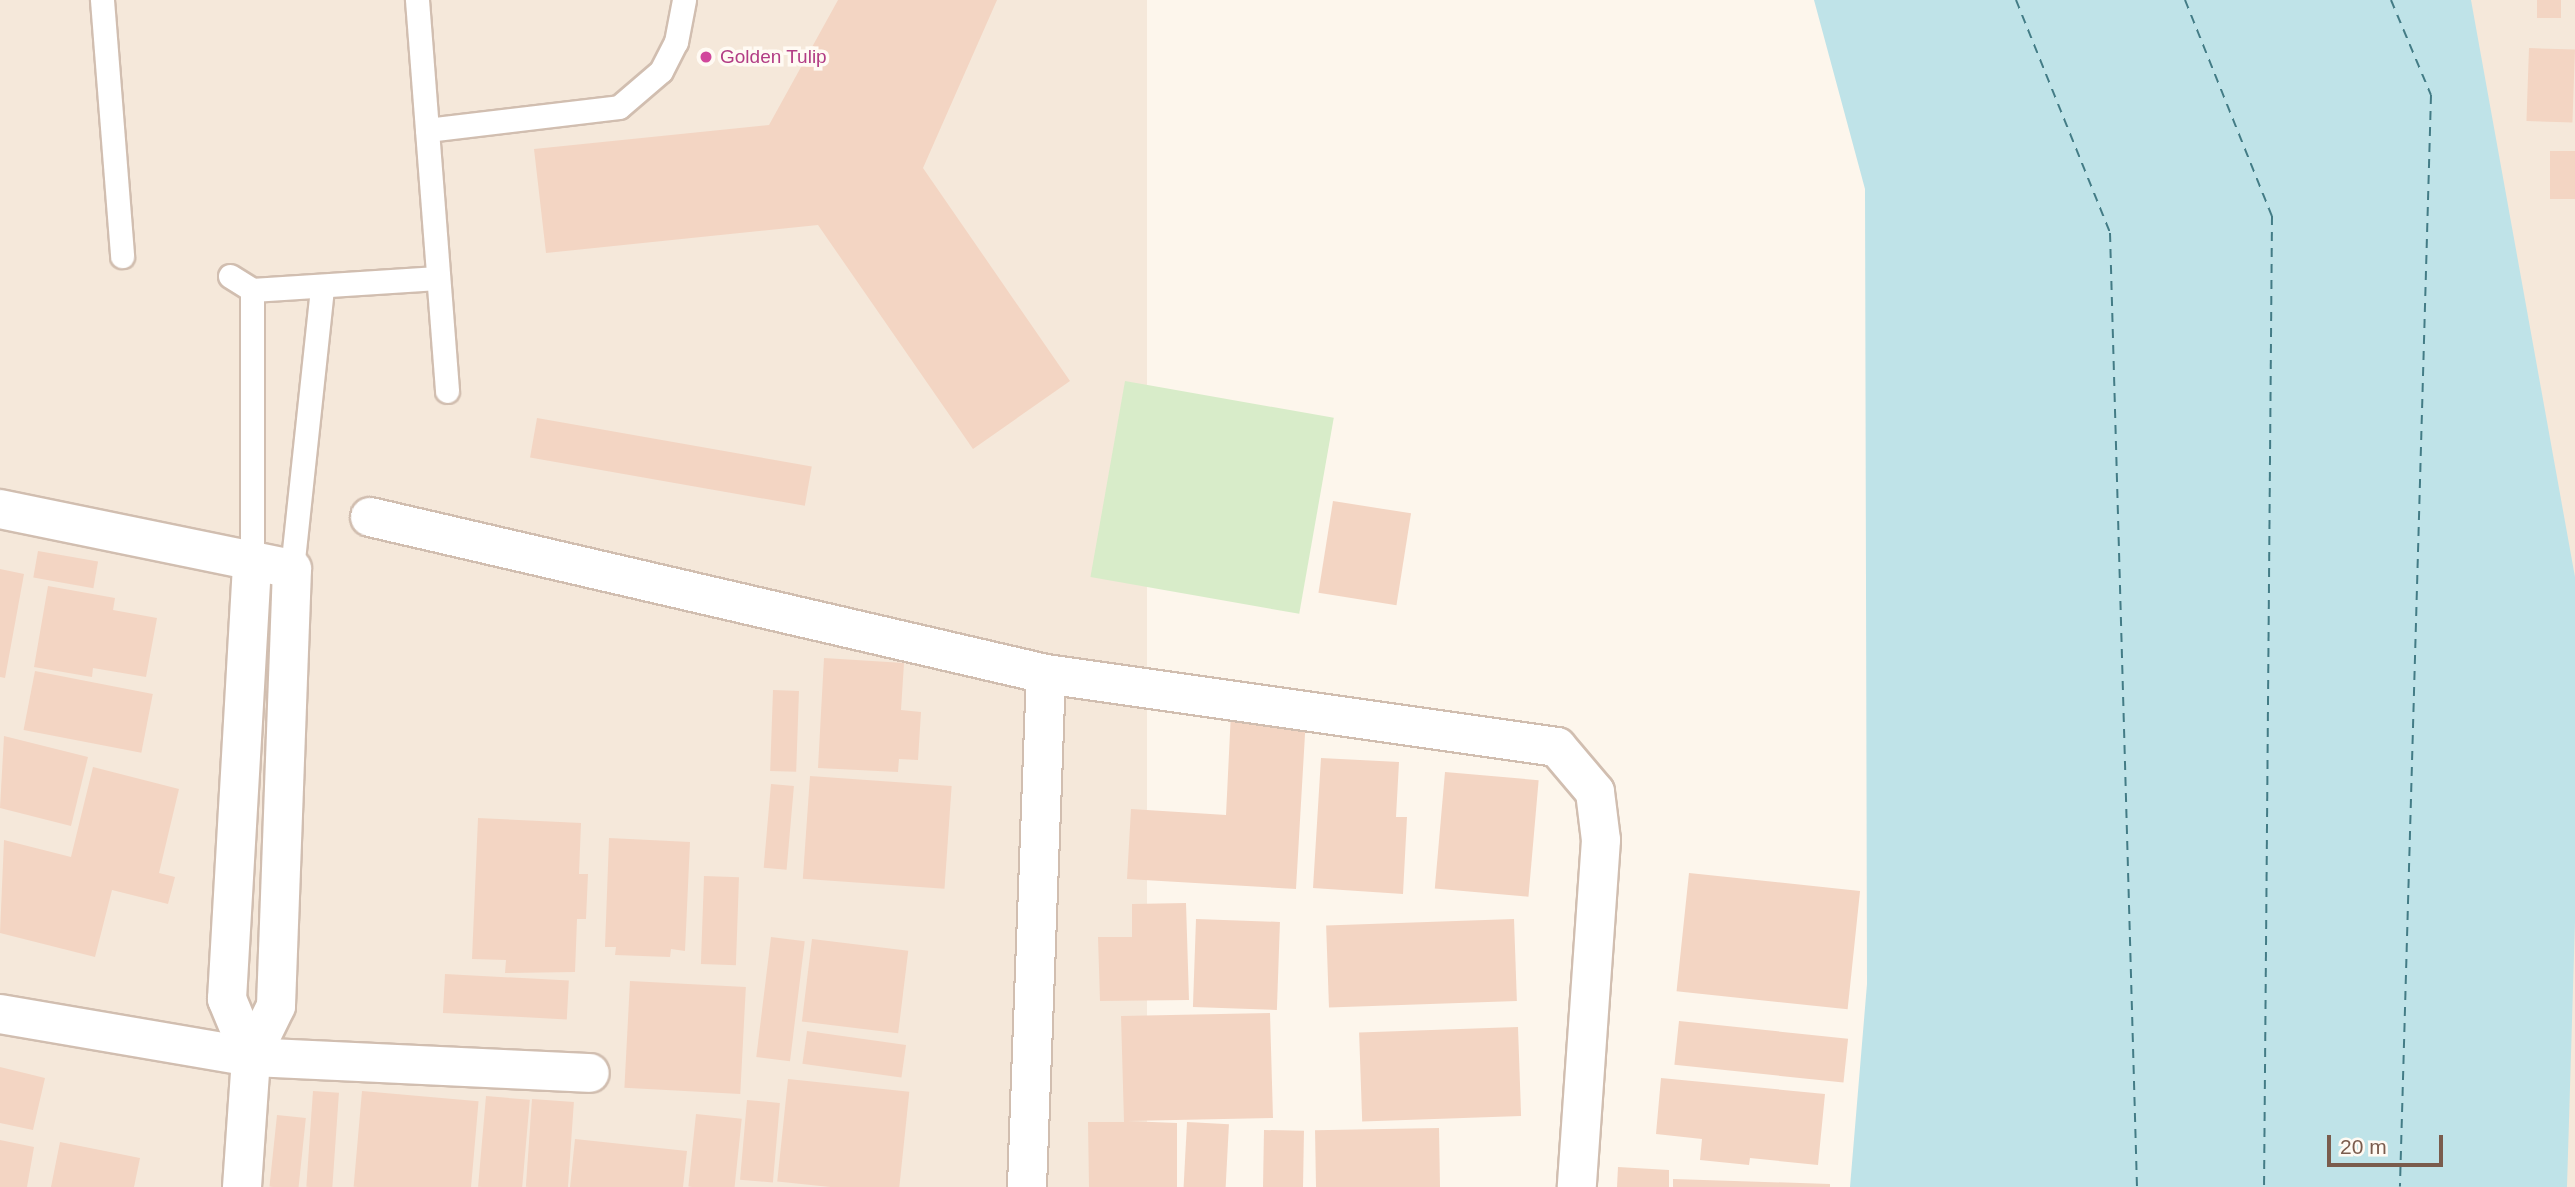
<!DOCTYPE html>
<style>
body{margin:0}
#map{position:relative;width:2575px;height:1187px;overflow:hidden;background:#fdf6ec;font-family:Helvetica,sans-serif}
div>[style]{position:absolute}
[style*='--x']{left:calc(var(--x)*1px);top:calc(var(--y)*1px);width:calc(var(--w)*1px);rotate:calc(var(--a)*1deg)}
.residential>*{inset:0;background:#f5e8da;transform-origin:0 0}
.green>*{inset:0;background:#d8ecc9;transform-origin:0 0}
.water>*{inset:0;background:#bfe3e8}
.ferry>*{height:2px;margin-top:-1px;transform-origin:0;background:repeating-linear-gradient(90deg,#437c86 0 9px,transparent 0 16px)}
.building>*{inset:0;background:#f3d5c3;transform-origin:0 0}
.roads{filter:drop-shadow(2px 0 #d1beb0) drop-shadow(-2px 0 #d1beb0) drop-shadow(0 2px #d1beb0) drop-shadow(0 -2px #d1beb0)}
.lane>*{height:23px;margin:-11.5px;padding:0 11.5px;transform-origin:11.5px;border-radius:11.5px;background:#fff}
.street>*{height:38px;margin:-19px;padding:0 19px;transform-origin:19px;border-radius:19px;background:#fff}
.dots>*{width:19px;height:19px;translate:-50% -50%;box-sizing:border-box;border:4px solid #fffaf3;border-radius:50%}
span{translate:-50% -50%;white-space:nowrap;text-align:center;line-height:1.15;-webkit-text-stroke:7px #fffaf3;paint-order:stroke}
.hotel-label{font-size:19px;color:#b23c85}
.left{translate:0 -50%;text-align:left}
.scale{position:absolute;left:2327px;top:1135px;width:116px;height:32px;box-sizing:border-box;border:4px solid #7a5c4d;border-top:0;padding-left:9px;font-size:21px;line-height:24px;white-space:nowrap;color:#7a5c4d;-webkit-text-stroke:5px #fffaf3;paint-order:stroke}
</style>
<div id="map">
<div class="residential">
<div style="left:0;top:0;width:1147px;height:1187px"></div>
<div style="clip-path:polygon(2455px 0,2575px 0,2575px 1187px,2504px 1187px)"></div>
</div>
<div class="green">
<div style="left:1125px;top:381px;width:212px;height:199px;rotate:10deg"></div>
</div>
<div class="water">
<div style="clip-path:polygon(1814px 0,2471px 0,2575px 577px,2575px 922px,2567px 1187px,1850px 1187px,1867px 984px,1865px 189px)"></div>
</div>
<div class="ferry">
<div style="--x:2016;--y:0;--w:251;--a:68"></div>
<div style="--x:2110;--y:233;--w:954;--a:88.38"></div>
<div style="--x:2185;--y:0;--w:233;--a:68.1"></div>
<div style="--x:2272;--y:216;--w:971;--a:90.47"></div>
<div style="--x:2391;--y:0;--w:103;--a:67.2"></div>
<div style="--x:2431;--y:95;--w:1092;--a:91.63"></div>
</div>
<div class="building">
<div style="clip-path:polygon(838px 0,997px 0,923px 168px,1070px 381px,973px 449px,818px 225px,546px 253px,534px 149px,769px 125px)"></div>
<div style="left:2537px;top:0;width:24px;height:18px"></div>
<div style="left:2529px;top:48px;width:46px;height:73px;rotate:2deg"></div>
<div style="left:2575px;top:151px;width:48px;height:25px;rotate:90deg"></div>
<div style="left:537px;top:418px;width:279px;height:40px;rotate:10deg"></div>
<div style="left:1333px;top:501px;width:79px;height:93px;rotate:9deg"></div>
<div style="left:38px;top:551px;width:61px;height:27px;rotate:10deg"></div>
<div style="clip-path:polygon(0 569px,24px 574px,5px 678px,0 677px)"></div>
<div style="clip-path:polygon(48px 586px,115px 598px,113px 610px,157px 618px,146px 677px,93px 668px,92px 677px,34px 667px)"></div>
<div style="clip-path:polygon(824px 658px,904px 663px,901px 710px,921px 712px,918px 760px,899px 759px,898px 772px,818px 768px)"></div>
<div style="left:35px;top:671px;width:120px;height:60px;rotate:11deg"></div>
<div style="left:773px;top:690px;width:26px;height:81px;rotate:2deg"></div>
<div style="clip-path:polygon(1231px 712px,1306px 717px,1296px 889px,1127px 879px,1131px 809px,1226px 815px)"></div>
<div style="clip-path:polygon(4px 736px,88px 757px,71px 826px,0 808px)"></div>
<div style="clip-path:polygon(1321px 758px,1399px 762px,1396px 817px,1407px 817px,1403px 894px,1313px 888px)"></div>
<div style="clip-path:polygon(93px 767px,179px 789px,159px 873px,175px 877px,168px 904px,112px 890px,95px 957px,0 933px,4px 840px,71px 857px)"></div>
<div style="left:1445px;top:772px;width:94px;height:117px;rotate:5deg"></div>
<div style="left:810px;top:776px;width:142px;height:103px;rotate:4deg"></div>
<div style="left:771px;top:784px;width:23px;height:84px;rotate:5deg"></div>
<div style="clip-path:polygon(478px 818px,581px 823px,579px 874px,588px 874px,586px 919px,577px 919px,575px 972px,505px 973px,506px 960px,472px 959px)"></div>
<div style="clip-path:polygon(609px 838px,690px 842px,685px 951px,671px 949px,670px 957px,615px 955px,616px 947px,605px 947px)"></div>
<div style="left:1689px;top:873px;width:172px;height:119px;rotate:6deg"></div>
<div style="left:704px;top:876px;width:35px;height:88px;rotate:2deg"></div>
<div style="clip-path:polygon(1186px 903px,1189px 1000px,1100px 1001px,1098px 937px,1132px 937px,1132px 904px)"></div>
<div style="left:1196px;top:919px;width:84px;height:88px;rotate:2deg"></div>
<div style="left:1514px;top:919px;width:82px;height:188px;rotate:88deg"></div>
<div style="left:771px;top:937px;width:34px;height:121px;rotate:7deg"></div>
<div style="left:812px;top:939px;width:97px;height:83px;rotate:7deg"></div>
<div style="left:445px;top:974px;width:124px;height:39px;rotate:3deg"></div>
<div style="left:630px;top:981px;width:116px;height:107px;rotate:3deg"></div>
<div style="clip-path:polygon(1270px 1013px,1273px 1118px,1127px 1121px,1177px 1123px,1177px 1187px,1089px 1187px,1088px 1122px,1124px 1122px,1121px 1016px)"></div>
<div style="left:1679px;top:1021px;width:170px;height:44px;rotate:6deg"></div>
<div style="left:1518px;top:1027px;width:89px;height:159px;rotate:88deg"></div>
<div style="left:807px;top:1031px;width:100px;height:33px;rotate:8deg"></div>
<div style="clip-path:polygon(0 1067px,45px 1078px,33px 1130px,0 1123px)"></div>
<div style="clip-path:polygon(1661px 1078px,1825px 1094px,1818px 1165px,1750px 1158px,1749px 1165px,1700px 1160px,1702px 1139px,1656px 1134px)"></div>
<div style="left:788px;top:1079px;width:122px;height:103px;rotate:6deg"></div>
<div style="left:313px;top:1091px;width:26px;height:96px;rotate:4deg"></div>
<div style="left:362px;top:1091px;width:117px;height:96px;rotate:5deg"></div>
<div style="left:486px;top:1096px;width:44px;height:91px;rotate:5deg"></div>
<div style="left:532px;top:1099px;width:42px;height:88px;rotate:4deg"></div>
<div style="left:747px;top:1100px;width:33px;height:80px;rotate:5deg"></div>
<div style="left:696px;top:1114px;width:46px;height:73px;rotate:6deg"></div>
<div style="left:277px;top:1115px;width:29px;height:72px;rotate:6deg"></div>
<div style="left:1187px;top:1122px;width:42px;height:65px;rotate:3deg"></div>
<div style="left:1439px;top:1128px;width:59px;height:124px;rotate:89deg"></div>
<div style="left:1264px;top:1130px;width:40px;height:57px;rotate:1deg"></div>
<div style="clip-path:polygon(575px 1139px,687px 1151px,683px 1187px,570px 1187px)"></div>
<div style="clip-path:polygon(0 1140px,34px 1147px,27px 1187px,0 1187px)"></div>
<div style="clip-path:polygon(60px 1142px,140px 1158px,134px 1187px,51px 1187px)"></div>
<div style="clip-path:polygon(1618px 1167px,1669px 1170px,1669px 1187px,1617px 1187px)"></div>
<div style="clip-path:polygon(1673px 1179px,1830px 1184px,1830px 1187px,1673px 1187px)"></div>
</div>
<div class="roads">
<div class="lane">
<div style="--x:102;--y:0;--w:257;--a:85.5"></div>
<div style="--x:417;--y:0;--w:392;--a:85.6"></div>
<div style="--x:427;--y:130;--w:193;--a:-6.8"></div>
<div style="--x:619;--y:107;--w:55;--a:-40.6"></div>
<div style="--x:661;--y:71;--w:33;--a:-63"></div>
<div style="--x:676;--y:42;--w:43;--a:-79.2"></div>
<div style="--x:230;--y:276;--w:26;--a:32"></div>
<div style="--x:252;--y:290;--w:186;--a:-3.7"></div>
<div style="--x:252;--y:560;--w:270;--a:-90"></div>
<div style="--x:292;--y:569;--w:284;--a:-83.9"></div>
</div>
<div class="street">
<div style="--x:0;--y:509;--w:298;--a:11.6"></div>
<div style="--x:292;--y:569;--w:437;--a:92.1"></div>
<div style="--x:276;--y:1006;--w:57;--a:116.1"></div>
<div style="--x:370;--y:517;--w:694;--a:13.08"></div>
<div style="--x:1046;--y:674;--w:516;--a:8.13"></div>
<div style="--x:1557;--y:747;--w:59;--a:49.8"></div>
<div style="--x:1595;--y:792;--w:48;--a:82.9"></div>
<div style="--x:1601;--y:840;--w:348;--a:94"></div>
<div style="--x:0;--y:1014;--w:255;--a:9.7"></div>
<div style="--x:251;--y:1057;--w:339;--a:2.7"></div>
<div style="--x:242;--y:1187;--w:130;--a:-86"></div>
<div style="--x:251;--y:1057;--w:63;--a:-112.5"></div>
<div style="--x:227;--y:999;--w:440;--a:-86.7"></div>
<div style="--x:1027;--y:1187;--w:513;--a:-87.88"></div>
</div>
</div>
<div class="dots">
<div style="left:706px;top:57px;background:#d1479c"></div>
</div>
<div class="hotel-label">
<span class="left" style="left:720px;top:57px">Golden Tulip</span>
</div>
<div class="scale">20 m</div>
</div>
